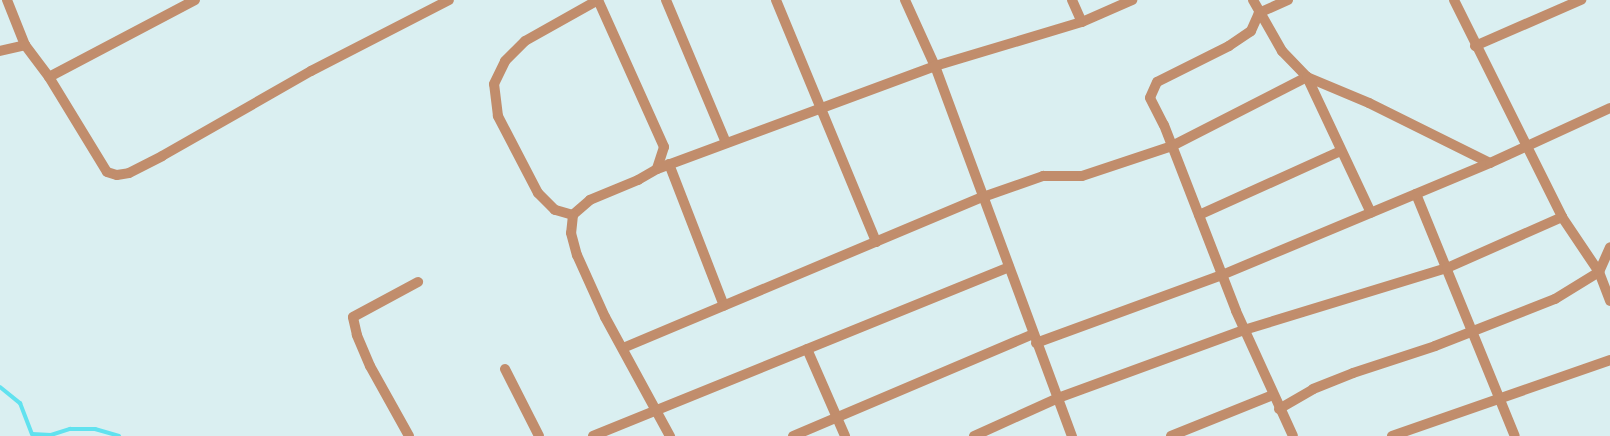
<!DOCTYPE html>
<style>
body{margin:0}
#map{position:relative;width:1610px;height:436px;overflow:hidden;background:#daeff1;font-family:Mulish,sans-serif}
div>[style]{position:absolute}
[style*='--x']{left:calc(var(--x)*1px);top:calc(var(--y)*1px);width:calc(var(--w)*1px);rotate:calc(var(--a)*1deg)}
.stream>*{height:4px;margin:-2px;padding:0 2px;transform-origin:2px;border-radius:2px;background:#61e2ef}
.street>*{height:10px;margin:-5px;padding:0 5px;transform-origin:5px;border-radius:5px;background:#c18d6c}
span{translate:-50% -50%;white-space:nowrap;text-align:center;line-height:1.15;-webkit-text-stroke:5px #fff;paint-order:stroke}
</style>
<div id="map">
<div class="stream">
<div style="--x:0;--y:387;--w:26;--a:39"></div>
<div style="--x:20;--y:403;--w:33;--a:69"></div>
<div style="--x:32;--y:434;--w:19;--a:3"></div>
<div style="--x:51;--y:435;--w:20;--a:-18"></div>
<div style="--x:70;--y:429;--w:25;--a:0"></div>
<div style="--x:95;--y:429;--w:25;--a:16"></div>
</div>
<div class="street">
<div style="--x:7;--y:0;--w:48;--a:68.2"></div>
<div style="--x:598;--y:0;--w:161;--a:65.8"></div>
<div style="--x:664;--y:147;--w:23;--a:108"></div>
<div style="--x:657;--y:169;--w:22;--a:150"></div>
<div style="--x:638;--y:180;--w:52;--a:157.4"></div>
<div style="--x:590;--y:200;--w:23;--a:139"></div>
<div style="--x:573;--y:215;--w:18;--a:96"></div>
<div style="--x:571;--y:233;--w:23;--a:75"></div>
<div style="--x:577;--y:255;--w:68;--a:65.7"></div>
<div style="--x:605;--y:317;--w:136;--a:61.4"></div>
<div style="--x:666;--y:0;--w:155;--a:67.2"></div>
<div style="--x:776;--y:0;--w:262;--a:67.5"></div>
<div style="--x:905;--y:0;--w:72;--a:65.6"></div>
<div style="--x:935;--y:66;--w:395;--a:69.7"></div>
<div style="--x:1072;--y:0;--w:24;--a:66"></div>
<div style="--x:1253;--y:0;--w:59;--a:60.4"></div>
<div style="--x:1282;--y:51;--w:36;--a:46"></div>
<div style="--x:1307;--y:77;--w:67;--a:22.8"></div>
<div style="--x:1369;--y:103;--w:135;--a:26.4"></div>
<div style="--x:1288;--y:0;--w:32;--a:156"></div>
<div style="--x:1259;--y:13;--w:20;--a:114"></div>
<div style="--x:1251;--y:31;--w:27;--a:146"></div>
<div style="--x:1229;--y:46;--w:80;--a:153.4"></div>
<div style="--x:1157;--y:82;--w:17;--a:114"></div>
<div style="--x:1150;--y:98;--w:30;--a:63"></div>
<div style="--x:1164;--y:125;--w:199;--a:68.8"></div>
<div style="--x:1236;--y:311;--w:137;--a:65.5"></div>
<div style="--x:1454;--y:0;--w:242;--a:63.5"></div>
<div style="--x:1475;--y:46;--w:116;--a:-23.5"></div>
<div style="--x:0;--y:51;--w:26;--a:-13"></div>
<div style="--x:25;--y:45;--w:40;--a:53"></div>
<div style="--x:49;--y:77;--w:111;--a:58.6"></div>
<div style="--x:107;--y:172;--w:10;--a:17"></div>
<div style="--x:117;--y:175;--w:12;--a:-9"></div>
<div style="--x:129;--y:173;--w:37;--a:-27"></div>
<div style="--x:162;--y:156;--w:172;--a:-29.7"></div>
<div style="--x:311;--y:71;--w:155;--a:-27.2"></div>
<div style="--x:49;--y:77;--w:165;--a:-27.8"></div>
<div style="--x:669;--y:164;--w:152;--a:68.8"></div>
<div style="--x:657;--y:169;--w:296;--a:-20.3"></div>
<div style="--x:935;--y:66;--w:153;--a:-16.7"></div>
<div style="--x:1082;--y:22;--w:55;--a:-23.7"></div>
<div style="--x:1416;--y:194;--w:261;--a:67.8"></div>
<div style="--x:573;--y:215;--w:19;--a:-164"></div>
<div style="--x:555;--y:210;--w:24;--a:-135"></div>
<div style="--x:538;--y:193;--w:87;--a:-117.5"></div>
<div style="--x:498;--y:116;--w:32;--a:-97"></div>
<div style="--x:494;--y:84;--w:25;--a:-64"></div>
<div style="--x:505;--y:61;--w:28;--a:-45"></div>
<div style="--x:525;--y:41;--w:84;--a:-29.3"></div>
<div style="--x:1199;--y:215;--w:156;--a:-24.3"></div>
<div style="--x:1036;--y:343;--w:198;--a:-20.1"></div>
<div style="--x:1222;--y:275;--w:290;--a:-22.7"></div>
<div style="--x:1490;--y:163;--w:132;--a:-24.6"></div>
<div style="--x:623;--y:348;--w:390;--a:-22.8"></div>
<div style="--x:983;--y:197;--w:64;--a:-19.3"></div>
<div style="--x:1043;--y:176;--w:39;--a:0"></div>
<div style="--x:1082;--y:176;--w:95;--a:-18.4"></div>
<div style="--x:1172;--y:146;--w:152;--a:-27.1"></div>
<div style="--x:1307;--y:77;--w:150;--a:64.8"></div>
<div style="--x:807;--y:349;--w:95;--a:66.4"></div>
<div style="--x:505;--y:369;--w:75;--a:63.1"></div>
<div style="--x:1279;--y:409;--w:39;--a:-30"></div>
<div style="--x:1313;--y:389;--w:43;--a:-21.8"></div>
<div style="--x:1353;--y:373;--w:86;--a:-18.2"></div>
<div style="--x:1435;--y:346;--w:129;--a:-21.4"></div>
<div style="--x:1555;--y:299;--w:52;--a:-31.5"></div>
<div style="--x:1599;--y:272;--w:31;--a:69"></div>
<div style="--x:409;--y:436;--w:80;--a:-119.1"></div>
<div style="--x:370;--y:366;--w:34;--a:-113"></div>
<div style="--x:357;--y:335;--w:18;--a:-103"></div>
<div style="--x:353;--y:317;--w:74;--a:-28.3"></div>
<div style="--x:593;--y:436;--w:449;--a:-22.1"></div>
<div style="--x:793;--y:436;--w:261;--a:-23"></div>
<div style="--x:974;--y:436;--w:92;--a:-24.3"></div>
<div style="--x:1058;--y:398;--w:198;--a:-20.1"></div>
<div style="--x:1244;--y:330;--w:212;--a:-17"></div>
<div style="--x:1447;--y:268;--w:126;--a:-23.9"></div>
<div style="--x:1562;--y:217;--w:66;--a:56.1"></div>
<div style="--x:1599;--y:272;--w:27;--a:-66"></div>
<div style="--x:1171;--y:436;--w:110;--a:-21.9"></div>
<div style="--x:1392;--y:436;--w:231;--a:-19.2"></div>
</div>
</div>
